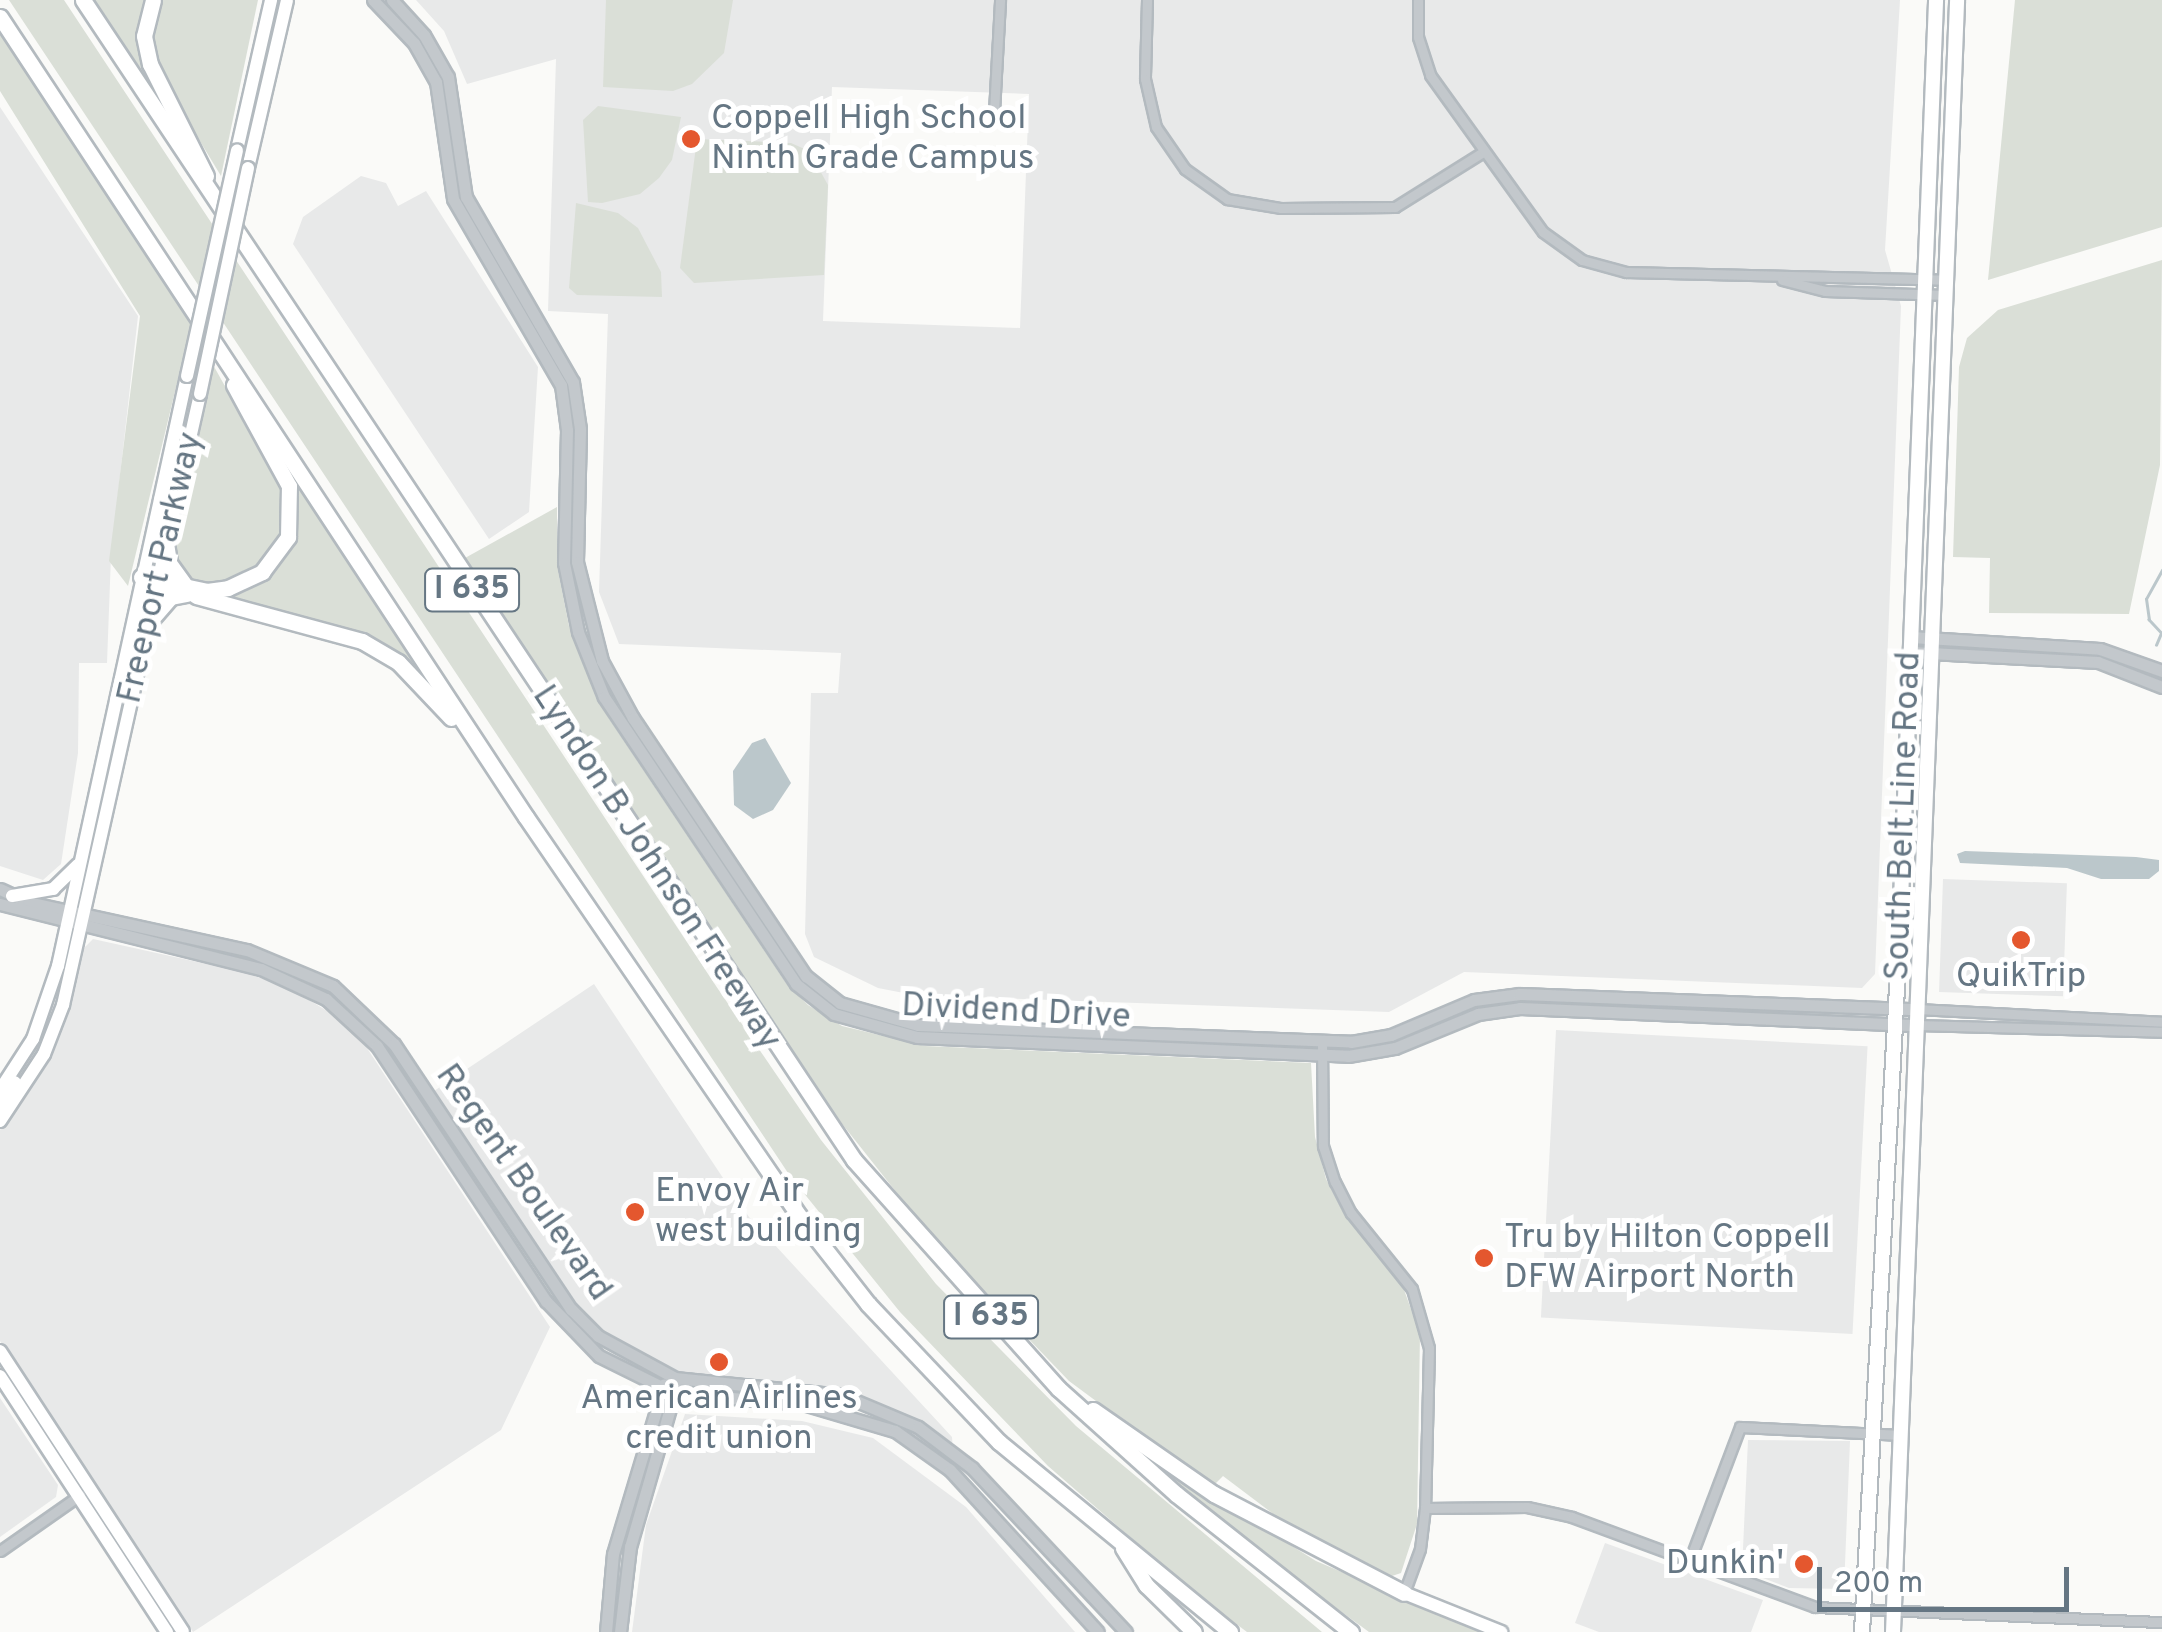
<!DOCTYPE html>
<style>
body{margin:0}
#map{position:relative;width:2162px;height:1632px;overflow:hidden;background:#fafaf8;font-family:Overpass,sans-serif}
div>[style]{position:absolute}
[style*='--x']{left:calc(var(--x)*1px);top:calc(var(--y)*1px);width:calc(var(--w)*1px);rotate:calc(var(--a)*1deg)}
.built>*{inset:0;background:#e8e9e9;transform-origin:0 0}
.green>*{inset:0;background:#dadfd7}
.water>*{inset:0;background:#bbc7cb}
.stream>*{height:2.5px;margin:-1.25px;padding:0 1.25px;transform-origin:1.25px;border-radius:1.25px;background:#bbc7cb}
.roads{filter:drop-shadow(2px 0 #b3babf) drop-shadow(-2px 0 #b3babf) drop-shadow(0 2px #b3babf) drop-shadow(0 -2px #b3babf)}
.minor>*{height:9px;margin:-4.5px;padding:0 4.5px;transform-origin:4.5px;border-radius:4.5px;background:#c3c8cc}
.tertiary>*{height:11px;margin:-5.5px;padding:0 5.5px;transform-origin:5.5px;border-radius:5.5px;background:#c3c8cc}
.secondary>*{height:12px;margin:-6px;padding:0 6px;transform-origin:6px;border-radius:6px;background:#fff}
.primary>*{height:14px;margin:-7px;padding:0 7px;transform-origin:7px;border-radius:7px;background:#fff}
.motorway>*{height:15px;margin:-7.5px;padding:0 7.5px;transform-origin:7.5px;border-radius:7.5px;background:#fff}
.bridges{filter:drop-shadow(2px 0 #b3babf) drop-shadow(-2px 0 #b3babf) drop-shadow(0 2px #b3babf) drop-shadow(0 -2px #b3babf)}
.secondary-bridge>*{height:12px;margin:-6px;padding:0 6px;transform-origin:6px;border-radius:6px;background:#fff}
.dots>*{width:28px;height:28px;translate:-50% -50%;box-sizing:border-box;border:5px solid #fff;border-radius:50%}
span{translate:-50% -50%;white-space:nowrap;text-align:center;line-height:1.15;-webkit-text-stroke:10px #fff;paint-order:stroke}
.shield-label span{padding:2px 8px;background:#fff;border:2px solid;border-radius:8px;-webkit-text-stroke-width:0}
.shield-label{font-size:32px;color:#657683;font-weight:700}
.poi-label{font-size:35px;color:#657683}
.left{translate:0 -50%;text-align:left}
.right{translate:-100% -50%;text-align:right}
.street-label{font-size:35px;color:#657683}
.scale{position:absolute;left:1817px;top:1567px;width:252px;height:45px;box-sizing:border-box;border:5px solid #657683;border-top:0;padding-left:12px;font-size:30px;line-height:35px;white-space:nowrap;color:#657683;-webkit-text-stroke:8px #fff;paint-order:stroke}
</style>
<div id="map">
<div class="built">
<div style="clip-path:polygon(evenodd,416px 0,1900px 0,1885px 250px,1901px 306px,1875px 974px,1862px 988px,1464px 972px,1389px 1012px,914px 995px,878px 988px,814px 957px,805px 934px,811px 693px,838px 693px,841px 653px,619px 644px,599px 592px,608px 314px,548px 311px,556px 59px,467px 84px,444px 31px,416px 0,832px 87px,1029px 94px,1020px 328px,823px 321px,832px 87px)"></div>
<div style="clip-path:polygon(0 107px,138px 316px,111px 556px,107px 663px,79px 663px,78px 753px,61px 864px,43px 880px,0 866px)"></div>
<div style="clip-path:polygon(361px 176px,386px 183px,398px 206px,426px 191px,538px 367px,529px 512px,489px 539px,293px 244px,303px 217px)"></div>
<div style="left:1943px;top:879px;width:124px;height:113px;rotate:2deg"></div>
<div style="clip-path:polygon(93px 939px,243px 972px,290px 988px,335px 1016px,365px 1045px,550px 1327px,501px 1430px,193px 1632px,0 1341px,0 1130px,55px 1047px,83px 949px)"></div>
<div style="clip-path:polygon(594px 984px,749px 1217px,952px 1437px,953px 1451px,864px 1401px,675px 1378px,588px 1327px,428px 1095px)"></div>
<div style="left:1556px;top:1030px;width:312px;height:288px;rotate:3deg"></div>
<div style="clip-path:polygon(0 1398px,58px 1485px,56px 1497px,0 1537px)"></div>
<div style="clip-path:polygon(685px 1414px,802px 1421px,873px 1438px,966px 1507px,1075px 1632px,632px 1632px,646px 1525px)"></div>
<div style="clip-path:polygon(1748px 1440px,1850px 1441px,1844px 1589px,1789px 1588px,1742px 1570px)"></div>
<div style="clip-path:polygon(1605px 1543px,1763px 1600px,1751px 1632px,1599px 1632px,1575px 1623px)"></div>
</div>
<div class="green">
<div style="clip-path:polygon(9px 0,64px 0,716px 986px,821px 1140px,936px 1284px,1076px 1426px,1322px 1632px,1247px 1632px,1195px 1593px,1048px 1466px,900px 1312px,790px 1176px)"></div>
<div style="clip-path:polygon(92px 0,149px 0,141px 20px,160px 95px)"></div>
<div style="clip-path:polygon(159px 0,258px 0,221px 176px,157px 70px,150px 28px)"></div>
<div style="clip-path:polygon(606px 0,733px 0,724px 53px,692px 84px,673px 91px,603px 87px)"></div>
<div style="clip-path:polygon(2015px 0,2162px 0,2162px 227px,1988px 280px)"></div>
<div style="clip-path:polygon(0 31px,175px 297px,282px 488px,281px 538px,261px 565px,227px 582px,194px 582px,174px 561px,207px 382px,179px 375px,128px 586px,109px 561px,140px 316px,0 91px)"></div>
<div style="clip-path:polygon(598px 106px,681px 117px,672px 160px,659px 178px,640px 194px,602px 203px,588px 202px,583px 120px)"></div>
<div style="clip-path:polygon(697px 139px,791px 143px,809px 151px,828px 185px,824px 275px,694px 283px,680px 268px)"></div>
<div style="clip-path:polygon(576px 203px,618px 213px,638px 228px,661px 272px,662px 297px,577px 295px,569px 288px)"></div>
<div style="clip-path:polygon(2162px 260px,2160px 465px,2129px 614px,1989px 613px,1990px 558px,1953px 557px,1959px 367px,1967px 338px,1998px 310px)"></div>
<div style="clip-path:polygon(279px 450px,434px 690px,353px 632px,213px 597px,237px 591px,294px 526px,296px 506px)"></div>
<div style="clip-path:polygon(557px 507px,557px 565px,569px 626px,608px 717px,786px 983px,808px 1005px,842px 1026px,925px 1046px,1311px 1063px,1315px 1137px,1326px 1179px,1342px 1210px,1403px 1287px,1420px 1334px,1417px 1524px,1401px 1573px,1386px 1578px,1296px 1531px,1223px 1476px,1212px 1487px,1069px 1381px,935px 1241px,820px 1096px,465px 558px)"></div>
<div style="clip-path:polygon(1142px 1452px,1316px 1561px,1483px 1632px,1369px 1632px,1234px 1533px)"></div>
</div>
<div class="water">
<div style="clip-path:polygon(765px 738px,791px 783px,773px 810px,753px 819px,734px 805px,733px 771px,752px 743px)"></div>
<div style="clip-path:polygon(1965px 851px,2136px 857px,2159px 860px,2159px 871px,2149px 879px,2101px 879px,2067px 868px,1960px 863px,1957px 854px)"></div>
</div>
<div class="stream">
<div style="--x:2156;--y:645;--w:13;--a:-67"></div>
<div style="--x:2161;--y:633;--w:18;--a:-133"></div>
<div style="--x:2149;--y:620;--w:21;--a:-98"></div>
<div style="--x:2146;--y:599;--w:33;--a:-61"></div>
</div>
<div class="roads">
<div class="minor">
<div style="--x:1147;--y:0;--w:79;--a:91.5"></div>
<div style="--x:1145;--y:79;--w:49;--a:77.1"></div>
<div style="--x:1156;--y:127;--w:51;--a:55.4"></div>
<div style="--x:1185;--y:169;--w:52;--a:35.5"></div>
<div style="--x:1227;--y:199;--w:55;--a:9.5"></div>
<div style="--x:1281;--y:208;--w:114;--a:-0.5"></div>
<div style="--x:1395;--y:207;--w:104;--a:-32"></div>
<div style="--x:1418;--y:0;--w:37;--a:90"></div>
<div style="--x:1418;--y:37;--w:40;--a:72"></div>
<div style="--x:1430;--y:75;--w:193;--a:54.3"></div>
<div style="--x:1543;--y:232;--w:48;--a:35.7"></div>
<div style="--x:1582;--y:260;--w:46;--a:15.3"></div>
<div style="--x:1626;--y:272;--w:320;--a:1.4"></div>
<div style="--x:994;--y:112;--w:112;--a:-86.9"></div>
<div style="--x:1782;--y:280;--w:44;--a:14.3"></div>
<div style="--x:1825;--y:291;--w:121;--a:1.9"></div>
<div style="--x:1917;--y:1009;--w:245;--a:3"></div>
<div style="--x:1917;--y:1025;--w:245;--a:1.6"></div>
<div style="--x:1322;--y:1041;--w:105;--a:89.5"></div>
<div style="--x:1323;--y:1146;--w:38;--a:72"></div>
<div style="--x:1335;--y:1182;--w:35;--a:63"></div>
<div style="--x:1351;--y:1213;--w:97;--a:51.2"></div>
<div style="--x:1412;--y:1289;--w:61;--a:73.9"></div>
<div style="--x:1429;--y:1348;--w:160;--a:91.4"></div>
<div style="--x:1425;--y:1508;--w:41;--a:97"></div>
<div style="--x:1420;--y:1549;--w:47;--a:110"></div>
<div style="--x:1425;--y:1508;--w:102;--a:-0.6"></div>
<div style="--x:1527;--y:1507;--w:46;--a:12.5"></div>
<div style="--x:1572;--y:1517;--w:259;--a:20.3"></div>
<div style="--x:1815;--y:1607;--w:347;--a:2.5"></div>
<div style="--x:0;--y:1551;--w:98;--a:-35"></div>
<div style="--x:1689;--y:1562;--w:144;--a:-69.3"></div>
<div style="--x:1740;--y:1427;--w:162;--a:2.8"></div>
</div>
<div class="tertiary">
<div style="--x:373;--y:0;--w:59;--a:46.4"></div>
<div style="--x:414;--y:43;--w:45;--a:60.6"></div>
<div style="--x:436;--y:82;--w:118;--a:81.7"></div>
<div style="--x:453;--y:199;--w:215;--a:59.9"></div>
<div style="--x:561;--y:385;--w:45;--a:82.4"></div>
<div style="--x:567;--y:430;--w:133;--a:91.3"></div>
<div style="--x:564;--y:563;--w:70;--a:78.5"></div>
<div style="--x:578;--y:632;--w:70;--a:68.2"></div>
<div style="--x:604;--y:697;--w:345;--a:56.2"></div>
<div style="--x:796;--y:984;--w:48;--a:38.3"></div>
<div style="--x:834;--y:1014;--w:86;--a:15.5"></div>
<div style="--x:917;--y:1037;--w:431;--a:2.5"></div>
<div style="--x:1348;--y:1056;--w:48;--a:-9.7"></div>
<div style="--x:1395;--y:1048;--w:90;--a:-22.3"></div>
<div style="--x:1478;--y:1014;--w:42;--a:-8.1"></div>
<div style="--x:1520;--y:1008;--w:397;--a:2.5"></div>
<div style="--x:392;--y:0;--w:47;--a:47.6"></div>
<div style="--x:424;--y:35;--w:48;--a:60.3"></div>
<div style="--x:448;--y:77;--w:121;--a:81.5"></div>
<div style="--x:466;--y:197;--w:214;--a:60"></div>
<div style="--x:573;--y:382;--w:48;--a:81.5"></div>
<div style="--x:580;--y:429;--w:133;--a:91.3"></div>
<div style="--x:577;--y:562;--w:102;--a:75.8"></div>
<div style="--x:602;--y:661;--w:65;--a:61.5"></div>
<div style="--x:633;--y:718;--w:311;--a:56.2"></div>
<div style="--x:806;--y:976;--w:43;--a:38.5"></div>
<div style="--x:840;--y:1003;--w:81;--a:15.8"></div>
<div style="--x:918;--y:1025;--w:433;--a:2.2"></div>
<div style="--x:1351;--y:1042;--w:41;--a:-9.9"></div>
<div style="--x:1391;--y:1035;--w:90;--a:-22.9"></div>
<div style="--x:1474;--y:1000;--w:46;--a:-7.4"></div>
<div style="--x:1520;--y:994;--w:397;--a:2.2"></div>
<div style="--x:1911;--y:637;--w:189;--a:3.6"></div>
<div style="--x:2100;--y:649;--w:66;--a:19.5"></div>
<div style="--x:1911;--y:652;--w:187;--a:3.1"></div>
<div style="--x:2098;--y:662;--w:69;--a:21.3"></div>
<div style="--x:0;--y:889;--w:31;--a:25"></div>
<div style="--x:28;--y:902;--w:224;--a:12.4"></div>
<div style="--x:247;--y:950;--w:93;--a:22.7"></div>
<div style="--x:333;--y:986;--w:84;--a:43.6"></div>
<div style="--x:394;--y:1044;--w:319;--a:56.3"></div>
<div style="--x:571;--y:1309;--w:38;--a:45"></div>
<div style="--x:598;--y:1336;--w:88;--a:28.6"></div>
<div style="--x:675;--y:1378;--w:168;--a:5.8"></div>
<div style="--x:842;--y:1395;--w:82;--a:22.8"></div>
<div style="--x:918;--y:1427;--w:68;--a:37.2"></div>
<div style="--x:972;--y:1468;--w:225;--a:46.8"></div>
<div style="--x:0;--y:904;--w:269;--a:14"></div>
<div style="--x:261;--y:969;--w:72;--a:24.8"></div>
<div style="--x:326;--y:999;--w:69;--a:42.7"></div>
<div style="--x:377;--y:1046;--w:306;--a:56.5"></div>
<div style="--x:546;--y:1301;--w:76;--a:46.1"></div>
<div style="--x:599;--y:1356;--w:84;--a:26.3"></div>
<div style="--x:674;--y:1393;--w:129;--a:4.9"></div>
<div style="--x:803;--y:1404;--w:96;--a:16.4"></div>
<div style="--x:895;--y:1431;--w:67;--a:35.3"></div>
<div style="--x:950;--y:1470;--w:219;--a:47.6"></div>
<div style="--x:606;--y:1632;--w:78;--a:-84.9"></div>
<div style="--x:613;--y:1554;--w:177;--a:-73.3"></div>
<div style="--x:620;--y:1632;--w:86;--a:-83.3"></div>
<div style="--x:630;--y:1547;--w:166;--a:-73.9"></div>
</div>
<div class="secondary">
<div style="--x:237;--y:150;--w:154;--a:-77.2"></div>
<div style="--x:248;--y:168;--w:172;--a:-76.9"></div>
<div style="--x:12;--y:896;--w:42;--a:-9.7"></div>
<div style="--x:53;--y:889;--w:35;--a:-44"></div>
<div style="--x:0;--y:1090;--w:61;--a:-57.1"></div>
<div style="--x:33;--y:1039;--w:77;--a:-71.1"></div>
<div style="--x:58;--y:966;--w:604;--a:-77.67"></div>
<div style="--x:0;--y:1106;--w:28;--a:-58"></div>
<div style="--x:0;--y:1121;--w:80;--a:-56.7"></div>
<div style="--x:44;--y:1054;--w:53;--a:-68.8"></div>
<div style="--x:63;--y:1005;--w:626;--a:-77.36"></div>
<div style="--x:0;--y:1351;--w:335;--a:56.9"></div>
<div style="--x:0;--y:1376;--w:306;--a:56.9"></div>
<div style="--x:1404;--y:1593;--w:105;--a:21.9"></div>
</div>
<div class="primary">
<div style="--x:1862;--y:1632;--w:681;--a:-86.89"></div>
<div style="--x:1899;--y:952;--w:953;--a:-87.77"></div>
<div style="--x:1893;--y:1632;--w:1633;--a:-87.75"></div>
</div>
<div class="motorway">
<div style="--x:83;--y:0;--w:1393;--a:56.39"></div>
<div style="--x:854;--y:1160;--w:307;--a:48.2"></div>
<div style="--x:1059;--y:1389;--w:157;--a:41.9"></div>
<div style="--x:1176;--y:1494;--w:223;--a:38.3"></div>
<div style="--x:153;--y:0;--w:37;--a:104"></div>
<div style="--x:144;--y:36;--w:29;--a:78"></div>
<div style="--x:150;--y:64;--w:125;--a:63.4"></div>
<div style="--x:0;--y:17;--w:957;--a:56.68"></div>
<div style="--x:526;--y:817;--w:483;--a:55.6"></div>
<div style="--x:799;--y:1216;--w:112;--a:51.9"></div>
<div style="--x:868;--y:1304;--w:190;--a:46.5"></div>
<div style="--x:999;--y:1442;--w:299;--a:39.4"></div>
<div style="--x:166;--y:543;--w:20;--a:81"></div>
<div style="--x:169;--y:563;--w:31;--a:54"></div>
<div style="--x:141;--y:577;--w:67;--a:12"></div>
<div style="--x:207;--y:591;--w:21;--a:-8"></div>
<div style="--x:228;--y:588;--w:38;--a:-25"></div>
<div style="--x:262;--y:572;--w:44;--a:-53.4"></div>
<div style="--x:288;--y:537;--w:51;--a:-88.9"></div>
<div style="--x:289;--y:486;--w:115;--a:-118.6"></div>
<div style="--x:196;--y:596;--w:172;--a:15.2"></div>
<div style="--x:362;--y:641;--w:42;--a:30.3"></div>
<div style="--x:398;--y:662;--w:77;--a:46.6"></div>
<div style="--x:148;--y:623;--w:35;--a:-49"></div>
<div style="--x:171;--y:597;--w:16;--a:-11"></div>
<div style="--x:1093;--y:1410;--w:147;--a:34.8"></div>
<div style="--x:1214;--y:1494;--w:214;--a:27.5"></div>
<div style="--x:1123;--y:1548;--w:44;--a:58.1"></div>
<div style="--x:1146;--y:1585;--w:67;--a:44.4"></div>
</div>
</div>
<div class="bridges">
<div class="secondary-bridge">
<div style="--x:187;--y:376;--w:231;--a:-77.5"></div>
<div style="--x:200;--y:394;--w:231;--a:-78"></div>
</div>
</div>
<div class="dots">
<div style="left:691px;top:139px;background:#e4572e"></div>
<div style="left:2021px;top:940px;background:#e4572e"></div>
<div style="left:635px;top:1212px;background:#e4572e"></div>
<div style="left:1484px;top:1258px;background:#e4572e"></div>
<div style="left:719px;top:1362px;background:#e4572e"></div>
<div style="left:1804px;top:1564px;background:#e4572e"></div>
</div>
<div class="shield-label">
<span style="left:472px;top:590px">I 635</span>
<span style="left:991px;top:1317px">I 635</span>
</div>
<div class="poi-label">
<span class="left" style="left:711px;top:139px">Coppell High School<br>Ninth Grade Campus</span>
<span style="left:2021px;top:977px">QuikTrip</span>
<span class="left" style="left:655px;top:1212px">Envoy Air<br>west building</span>
<span class="left" style="left:1504px;top:1258px">Tru by Hilton Coppell<br>DFW Airport North</span>
<span style="left:719px;top:1419px">American Airlines<br>credit union</span>
<span class="right" style="left:1784px;top:1564px">Dunkin'</span>
</div>
<div class="street-label">
<span style="left:161px;top:568px;rotate:-77deg">Freeport Parkway</span>
<span style="left:1904px;top:816px;rotate:-88deg">South Belt Line Road</span>
<span style="left:656px;top:868px;rotate:57deg">Lyndon B Johnson Freeway</span>
<span style="left:1016px;top:1012px;rotate:3deg">Dividend Drive</span>
<span style="left:523px;top:1183px;rotate:55deg">Regent Boulevard</span>
</div>
<div class="scale">200 m</div>
</div>
